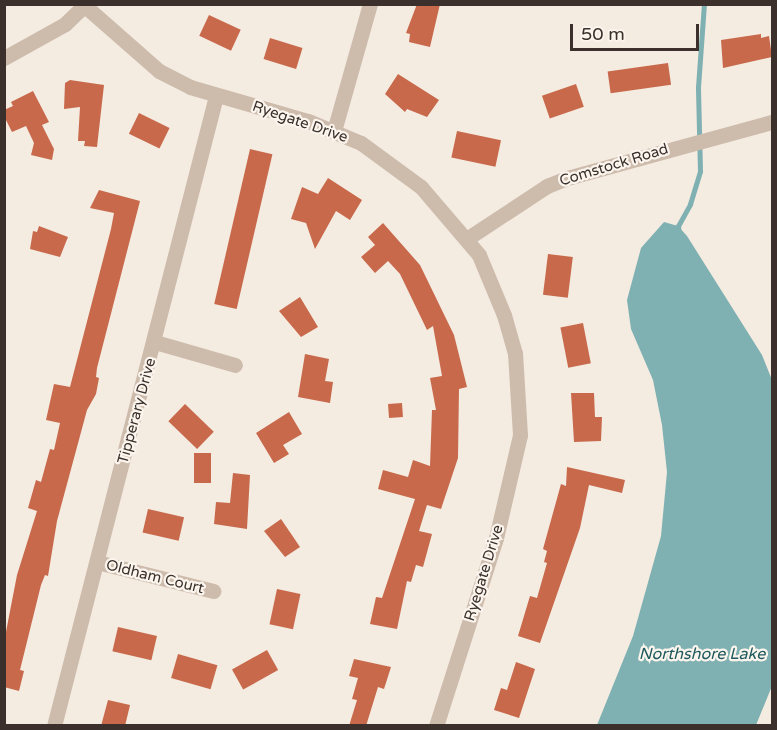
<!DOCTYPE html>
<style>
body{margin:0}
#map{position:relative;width:777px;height:730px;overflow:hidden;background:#f4ebe1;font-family:"Varela Round",sans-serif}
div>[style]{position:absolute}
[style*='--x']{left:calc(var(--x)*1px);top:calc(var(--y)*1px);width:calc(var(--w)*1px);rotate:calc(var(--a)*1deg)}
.water>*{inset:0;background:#7fb0b2}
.stream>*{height:5px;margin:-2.5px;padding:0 2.5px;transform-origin:2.5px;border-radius:2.5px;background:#7fb0b2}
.building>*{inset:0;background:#c8694b;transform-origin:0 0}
.street>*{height:15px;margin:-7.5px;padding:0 7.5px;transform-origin:7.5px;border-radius:7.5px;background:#cdbbac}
span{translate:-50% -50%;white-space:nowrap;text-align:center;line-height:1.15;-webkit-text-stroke:4.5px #fbf5ee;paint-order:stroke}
.street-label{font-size:15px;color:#3b302b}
.water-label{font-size:16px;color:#1f5a5e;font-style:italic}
.frame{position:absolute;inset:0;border:6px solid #3b302b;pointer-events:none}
.scale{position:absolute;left:570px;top:24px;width:129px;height:27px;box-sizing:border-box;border:3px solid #3b302b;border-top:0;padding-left:8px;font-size:18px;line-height:21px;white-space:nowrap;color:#3b302b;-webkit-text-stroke:4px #fbf5ee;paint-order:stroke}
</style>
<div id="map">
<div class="water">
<div style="clip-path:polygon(664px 222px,678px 226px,687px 236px,762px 355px,772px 380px,772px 686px,756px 725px,597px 725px,633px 636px,661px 536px,667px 472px,662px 425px,653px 380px,631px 329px,627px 300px,641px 248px)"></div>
</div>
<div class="stream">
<div style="--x:679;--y:235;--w:9;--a:-96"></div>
<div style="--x:678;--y:226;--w:25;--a:-61"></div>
<div style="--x:690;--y:204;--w:34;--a:-73"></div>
<div style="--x:700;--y:171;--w:84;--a:-91.4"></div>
<div style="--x:698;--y:87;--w:83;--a:-85.9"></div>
</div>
<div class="building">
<div style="clip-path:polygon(417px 4px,440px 4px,430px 47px,409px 42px,410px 34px,406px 33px)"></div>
<div style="left:209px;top:15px;width:35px;height:23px;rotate:25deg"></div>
<div style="clip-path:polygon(761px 34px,761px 38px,769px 36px,772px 57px,723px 68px,721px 40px)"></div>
<div style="left:270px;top:38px;width:34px;height:22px;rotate:17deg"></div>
<div style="left:668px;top:63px;width:22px;height:61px;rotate:82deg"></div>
<div style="clip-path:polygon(398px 74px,439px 100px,427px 117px,407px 109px,405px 112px,385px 94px)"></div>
<div style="clip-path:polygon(70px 80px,104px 85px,97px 147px,84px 146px,85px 141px,78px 141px,80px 107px,64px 109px,65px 83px)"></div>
<div style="left:576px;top:84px;width:24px;height:36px;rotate:71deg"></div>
<div style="clip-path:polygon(33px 91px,49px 122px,42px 125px,54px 149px,52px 160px,31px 155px,34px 143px,26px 126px,12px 132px,4px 116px,4px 110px,13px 106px,11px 102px)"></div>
<div style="left:139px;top:113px;width:34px;height:23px;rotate:26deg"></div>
<div style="left:457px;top:131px;width:45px;height:27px;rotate:12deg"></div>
<div style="left:250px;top:149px;width:23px;height:159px;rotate:13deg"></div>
<div style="clip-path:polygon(328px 178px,362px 200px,350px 220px,336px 211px,315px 249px,306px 223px,291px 219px,302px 187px,318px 194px)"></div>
<div style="clip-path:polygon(99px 190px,140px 201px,97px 368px,96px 377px,99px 378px,96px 394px,87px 410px,57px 521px,48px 576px,45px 575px,41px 585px,20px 670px,24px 671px,19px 691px,4px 687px,4px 642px,17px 575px,37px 511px,28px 508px,36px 480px,41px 482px,50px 449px,54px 450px,60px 423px,46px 420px,54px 384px,70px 387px,111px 229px,114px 213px,90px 208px)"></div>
<div style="clip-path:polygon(383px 223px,420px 265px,454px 335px,467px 387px,459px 389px,458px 458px,441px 509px,427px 505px,419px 531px,432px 534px,423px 567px,416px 565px,411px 582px,407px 581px,397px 629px,370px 624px,376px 597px,382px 598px,415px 499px,378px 489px,383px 470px,408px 477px,413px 460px,430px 466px,432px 410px,436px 410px,430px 378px,442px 376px,433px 326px,427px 330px,400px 274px,388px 261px,375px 273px,361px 257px,375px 245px,368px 237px)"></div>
<div style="clip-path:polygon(39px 226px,68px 237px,60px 257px,30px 249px,33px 231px,37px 232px)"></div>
<div style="left:548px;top:254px;width:25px;height:41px;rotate:7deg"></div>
<div style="clip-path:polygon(300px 297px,318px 327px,301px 337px,279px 311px)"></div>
<div style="left:583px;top:323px;width:41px;height:23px;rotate:79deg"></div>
<div style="clip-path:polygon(305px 354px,329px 359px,325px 381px,333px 382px,330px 403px,298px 397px)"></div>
<div style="clip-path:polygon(571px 393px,594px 393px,595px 417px,602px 417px,601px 441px,574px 442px)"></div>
<div style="left:402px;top:403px;width:14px;height:14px;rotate:86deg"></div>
<div style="left:185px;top:404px;width:40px;height:24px;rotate:44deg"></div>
<div style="clip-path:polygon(289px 412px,302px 434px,283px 445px,289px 454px,274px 463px,256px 433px)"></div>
<div style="left:194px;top:453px;width:17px;height:30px"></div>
<div style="clip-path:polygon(567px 467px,625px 480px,622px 493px,589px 485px,580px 528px,540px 643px,518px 636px,530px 596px,537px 598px,547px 563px,544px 562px,547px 551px,543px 549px,561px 484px,566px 486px)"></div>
<div style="clip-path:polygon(233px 473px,250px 475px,247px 529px,214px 524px,216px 502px,230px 503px)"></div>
<div style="left:148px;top:509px;width:37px;height:24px;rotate:13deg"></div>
<div style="clip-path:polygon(281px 519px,300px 547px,285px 557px,264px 531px)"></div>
<div style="left:277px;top:589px;width:24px;height:36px;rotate:12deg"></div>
<div style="left:118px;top:627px;width:40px;height:25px;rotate:13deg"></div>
<div style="left:267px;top:650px;width:23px;height:40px;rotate:61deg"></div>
<div style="left:178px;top:654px;width:41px;height:25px;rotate:16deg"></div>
<div style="clip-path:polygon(354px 659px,391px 667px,384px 689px,378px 687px,366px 726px,349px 726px,357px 700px,352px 699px,358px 678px,349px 676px)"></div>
<div style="clip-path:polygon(516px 662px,535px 669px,519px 718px,494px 710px,501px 688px,507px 690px)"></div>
<div style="clip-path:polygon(108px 700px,130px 705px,125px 726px,101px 726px)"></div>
</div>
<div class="street">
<div style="--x:85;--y:6;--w:98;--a:41.3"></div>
<div style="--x:159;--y:71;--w:35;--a:27"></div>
<div style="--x:190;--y:87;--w:123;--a:16.1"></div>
<div style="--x:308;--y:121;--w:57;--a:22.5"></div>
<div style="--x:361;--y:143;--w:74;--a:36.3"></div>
<div style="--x:421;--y:187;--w:89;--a:49.5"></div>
<div style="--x:479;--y:255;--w:65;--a:67.4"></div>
<div style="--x:504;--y:315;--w:40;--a:74"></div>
<div style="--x:515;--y:353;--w:82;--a:86.5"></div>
<div style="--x:520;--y:435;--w:106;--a:103.1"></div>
<div style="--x:496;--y:538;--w:197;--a:107.7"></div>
<div style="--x:4;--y:58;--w:70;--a:-29.1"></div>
<div style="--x:65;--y:24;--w:29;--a:-44"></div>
<div style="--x:334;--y:131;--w:132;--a:-74.2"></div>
<div style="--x:468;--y:238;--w:95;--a:-33.4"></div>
<div style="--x:547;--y:186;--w:22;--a:-22"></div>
<div style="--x:567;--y:178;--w:213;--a:-15.3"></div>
<div style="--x:155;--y:342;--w:83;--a:16"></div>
<div style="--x:97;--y:562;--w:120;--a:14"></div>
<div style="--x:54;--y:726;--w:650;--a:-75.58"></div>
</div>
<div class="street-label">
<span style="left:300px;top:122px;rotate:19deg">Ryegate Drive</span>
<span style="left:614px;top:165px;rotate:-17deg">Comstock Road</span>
<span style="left:137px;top:411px;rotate:-75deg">Tipperary Drive</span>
<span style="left:484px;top:573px;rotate:-73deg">Ryegate Drive</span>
<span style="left:155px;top:577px;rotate:14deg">Oldham Court</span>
</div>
<div class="water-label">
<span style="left:702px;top:654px">Northshore Lake</span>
</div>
<div class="frame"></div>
<div class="scale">50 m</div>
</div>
